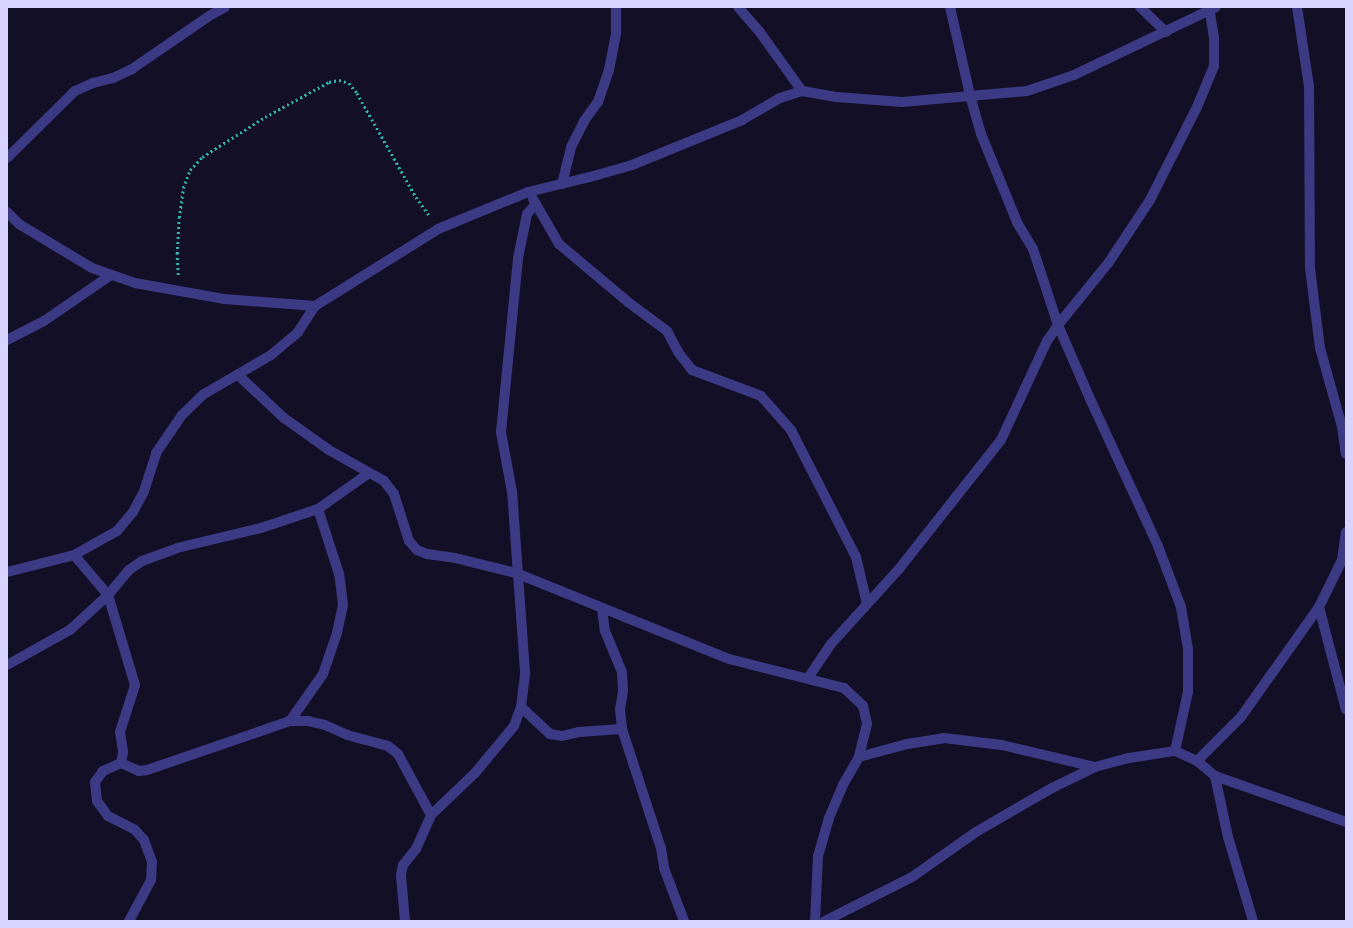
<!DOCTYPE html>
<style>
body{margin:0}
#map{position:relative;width:1353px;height:928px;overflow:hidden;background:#130f26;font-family:"Public Sans",sans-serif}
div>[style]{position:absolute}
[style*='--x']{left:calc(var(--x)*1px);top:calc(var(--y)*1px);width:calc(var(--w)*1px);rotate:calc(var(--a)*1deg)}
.path>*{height:2.5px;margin-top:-1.25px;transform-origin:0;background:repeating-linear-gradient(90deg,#2fb8b0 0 2px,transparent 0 5px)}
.minor>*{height:10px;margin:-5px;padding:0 5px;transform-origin:5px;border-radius:5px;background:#3d3a85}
span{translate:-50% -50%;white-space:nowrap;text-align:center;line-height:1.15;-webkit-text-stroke:4px #130f26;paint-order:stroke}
.frame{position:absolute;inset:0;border:8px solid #d9d4ff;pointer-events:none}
</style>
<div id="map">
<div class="path">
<div style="--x:178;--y:275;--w:21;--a:-93"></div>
<div style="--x:177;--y:254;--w:36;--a:-87"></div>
<div style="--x:179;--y:218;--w:30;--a:-82"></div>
<div style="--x:183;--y:188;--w:19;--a:-69"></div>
<div style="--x:190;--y:170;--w:18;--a:-47"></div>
<div style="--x:202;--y:157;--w:75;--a:-32.4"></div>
<div style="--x:265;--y:117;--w:73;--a:-28.7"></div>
<div style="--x:329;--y:82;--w:10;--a:-11"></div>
<div style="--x:339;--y:80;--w:10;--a:17"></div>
<div style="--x:349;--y:83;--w:13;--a:51"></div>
<div style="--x:357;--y:93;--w:120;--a:60.4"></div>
<div style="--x:416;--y:197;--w:22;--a:54"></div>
</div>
<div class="minor">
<div style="--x:738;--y:7;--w:32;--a:49"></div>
<div style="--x:759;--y:31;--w:74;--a:54.4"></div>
<div style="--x:1140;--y:7;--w:36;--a:44"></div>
<div style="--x:1297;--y:7;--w:80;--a:81.4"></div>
<div style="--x:1309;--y:86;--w:182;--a:89.7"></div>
<div style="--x:1310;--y:268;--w:81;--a:82.9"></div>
<div style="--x:1320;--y:348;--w:82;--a:74.4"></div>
<div style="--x:1342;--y:427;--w:27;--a:82"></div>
<div style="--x:7;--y:158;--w:95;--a:-44.6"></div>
<div style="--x:75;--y:91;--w:20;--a:-24"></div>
<div style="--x:93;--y:83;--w:21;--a:-14"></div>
<div style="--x:113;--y:78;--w:21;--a:-25"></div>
<div style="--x:132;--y:69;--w:93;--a:-34.5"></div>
<div style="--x:209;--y:16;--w:18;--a:-29"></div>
<div style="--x:562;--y:184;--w:38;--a:-76"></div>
<div style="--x:571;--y:147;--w:29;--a:-63"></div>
<div style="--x:584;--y:121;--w:24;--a:-54"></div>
<div style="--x:598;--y:102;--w:34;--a:-71"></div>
<div style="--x:609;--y:70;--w:37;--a:-79"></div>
<div style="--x:616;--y:34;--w:27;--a:-90"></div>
<div style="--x:533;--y:199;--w:52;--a:60"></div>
<div style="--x:559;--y:244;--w:90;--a:40"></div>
<div style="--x:628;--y:302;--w:49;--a:36.6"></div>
<div style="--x:667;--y:331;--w:24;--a:62"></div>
<div style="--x:678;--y:352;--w:23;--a:52"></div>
<div style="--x:692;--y:370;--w:74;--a:20.6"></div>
<div style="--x:761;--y:396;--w:45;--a:48.6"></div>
<div style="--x:791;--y:430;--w:143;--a:62.9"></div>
<div style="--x:856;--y:557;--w:48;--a:76.8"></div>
<div style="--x:7;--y:212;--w:17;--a:45"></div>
<div style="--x:19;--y:224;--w:85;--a:31.1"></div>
<div style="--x:92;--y:268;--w:46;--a:19.2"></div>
<div style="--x:135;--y:283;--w:90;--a:10.2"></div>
<div style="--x:224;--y:299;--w:91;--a:4.4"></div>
<div style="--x:315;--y:306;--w:145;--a:-32"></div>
<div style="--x:438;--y:229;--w:97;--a:-22.3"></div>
<div style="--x:528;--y:192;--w:64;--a:-13.6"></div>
<div style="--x:590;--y:177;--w:44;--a:-15.9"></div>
<div style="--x:632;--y:165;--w:119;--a:-22.2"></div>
<div style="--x:742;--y:120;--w:44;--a:-30.1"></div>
<div style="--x:780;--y:98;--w:23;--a:-18"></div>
<div style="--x:802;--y:91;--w:36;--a:10"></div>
<div style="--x:837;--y:97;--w:65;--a:4.4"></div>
<div style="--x:902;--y:102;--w:125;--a:-5"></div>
<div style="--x:1027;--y:91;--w:50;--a:-18.8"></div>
<div style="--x:1074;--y:75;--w:157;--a:-25.6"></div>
<div style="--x:7;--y:340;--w:42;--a:-27.2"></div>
<div style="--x:44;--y:321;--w:81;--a:-34.5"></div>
<div style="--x:238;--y:375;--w:63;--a:43.1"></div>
<div style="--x:284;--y:418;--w:55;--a:35.4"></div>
<div style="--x:329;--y:450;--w:63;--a:29.4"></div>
<div style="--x:384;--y:481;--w:16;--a:52"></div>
<div style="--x:394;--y:494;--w:49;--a:72.3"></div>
<div style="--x:409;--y:541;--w:12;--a:48"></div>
<div style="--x:417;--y:550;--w:11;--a:22"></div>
<div style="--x:427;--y:554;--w:28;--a:8"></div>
<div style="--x:455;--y:558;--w:63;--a:13.8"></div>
<div style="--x:516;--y:573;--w:230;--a:22"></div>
<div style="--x:729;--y:659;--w:119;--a:14.2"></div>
<div style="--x:844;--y:688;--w:26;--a:43"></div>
<div style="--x:863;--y:706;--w:18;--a:77"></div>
<div style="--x:867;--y:724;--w:34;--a:104"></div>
<div style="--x:859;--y:757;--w:32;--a:120"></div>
<div style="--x:843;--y:785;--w:36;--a:113"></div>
<div style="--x:829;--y:818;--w:40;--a:106"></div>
<div style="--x:818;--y:856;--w:65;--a:92.6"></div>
<div style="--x:74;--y:555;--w:52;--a:49.6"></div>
<div style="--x:108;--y:595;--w:94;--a:73.3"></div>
<div style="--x:135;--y:685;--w:49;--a:107.7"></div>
<div style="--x:120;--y:732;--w:20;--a:81"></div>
<div style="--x:123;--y:752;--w:11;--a:100"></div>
<div style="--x:121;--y:763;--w:20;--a:156"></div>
<div style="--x:103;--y:771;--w:14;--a:126"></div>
<div style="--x:95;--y:782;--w:19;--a:84"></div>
<div style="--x:97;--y:801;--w:19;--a:54"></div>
<div style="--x:108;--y:816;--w:30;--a:27"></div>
<div style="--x:135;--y:830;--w:13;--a:48"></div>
<div style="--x:144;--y:840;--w:23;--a:70"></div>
<div style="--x:152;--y:862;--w:18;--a:93"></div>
<div style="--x:151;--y:880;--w:47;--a:118.2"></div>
<div style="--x:7;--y:572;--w:69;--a:-14.2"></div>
<div style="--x:74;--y:555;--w:49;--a:-29.2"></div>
<div style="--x:117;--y:531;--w:25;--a:-50"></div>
<div style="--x:133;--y:512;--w:24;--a:-62"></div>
<div style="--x:144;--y:491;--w:40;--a:-72"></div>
<div style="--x:156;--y:453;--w:46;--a:-55.6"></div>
<div style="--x:182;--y:415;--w:30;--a:-44"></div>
<div style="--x:204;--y:394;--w:78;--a:-30.2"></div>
<div style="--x:271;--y:355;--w:35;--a:-40"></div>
<div style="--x:298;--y:332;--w:31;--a:-57"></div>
<div style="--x:1319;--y:607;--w:106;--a:75.3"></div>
<div style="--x:602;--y:608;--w:23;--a:83"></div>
<div style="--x:605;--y:631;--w:44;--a:67.5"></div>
<div style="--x:622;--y:672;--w:19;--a:87"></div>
<div style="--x:623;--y:691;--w:18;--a:99"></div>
<div style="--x:620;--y:709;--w:20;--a:84"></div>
<div style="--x:622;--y:729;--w:125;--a:71.9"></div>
<div style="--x:661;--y:848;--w:20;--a:81"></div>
<div style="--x:664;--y:868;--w:57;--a:69.3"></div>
<div style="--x:7;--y:665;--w:72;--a:-29.1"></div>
<div style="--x:70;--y:630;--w:52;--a:-42.6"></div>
<div style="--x:108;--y:595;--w:33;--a:-50"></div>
<div style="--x:129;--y:570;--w:16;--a:-35"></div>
<div style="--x:142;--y:561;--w:37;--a:-20"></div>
<div style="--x:177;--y:548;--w:86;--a:-13.4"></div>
<div style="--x:261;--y:528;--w:60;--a:-18.4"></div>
<div style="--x:318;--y:509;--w:62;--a:-35.2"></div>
<div style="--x:808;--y:678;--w:41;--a:-55.9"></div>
<div style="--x:831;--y:644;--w:101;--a:-47.8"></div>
<div style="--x:899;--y:569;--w:164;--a:-51.7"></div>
<div style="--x:1001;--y:440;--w:109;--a:-65.1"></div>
<div style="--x:1047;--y:341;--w:19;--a:-55"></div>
<div style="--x:1058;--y:325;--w:80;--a:-108.2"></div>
<div style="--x:1033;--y:249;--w:31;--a:-121"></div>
<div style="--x:1017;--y:222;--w:95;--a:-112.2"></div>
<div style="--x:981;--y:134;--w:41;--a:-105.8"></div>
<div style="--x:970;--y:95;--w:90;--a:-102.8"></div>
<div style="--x:521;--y:707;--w:40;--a:43"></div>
<div style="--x:550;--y:734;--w:12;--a:9"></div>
<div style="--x:562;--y:736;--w:17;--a:-13"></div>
<div style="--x:579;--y:732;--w:43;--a:-4"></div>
<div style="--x:290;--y:721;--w:57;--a:-54.9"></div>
<div style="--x:323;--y:674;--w:43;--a:-71.1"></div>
<div style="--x:337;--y:633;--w:29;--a:-78"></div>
<div style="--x:343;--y:605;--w:31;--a:-97"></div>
<div style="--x:339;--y:574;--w:68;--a:-107.9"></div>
<div style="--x:1175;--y:751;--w:60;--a:-77.6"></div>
<div style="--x:1188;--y:692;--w:43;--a:-90"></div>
<div style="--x:1188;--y:649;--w:43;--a:-99.5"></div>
<div style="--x:1181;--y:607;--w:65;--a:-110.7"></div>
<div style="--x:1158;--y:546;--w:160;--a:-114.8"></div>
<div style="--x:1091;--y:401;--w:83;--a:-113.5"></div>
<div style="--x:1058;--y:325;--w:81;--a:-51"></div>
<div style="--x:1109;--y:262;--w:74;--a:-56.5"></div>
<div style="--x:1150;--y:200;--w:104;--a:-63.2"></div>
<div style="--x:1197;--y:107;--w:44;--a:-67.5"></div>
<div style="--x:1214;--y:66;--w:28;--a:-90"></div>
<div style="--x:1214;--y:38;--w:26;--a:-99"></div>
<div style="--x:859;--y:757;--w:50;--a:-15.2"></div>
<div style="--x:907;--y:744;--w:37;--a:-9"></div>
<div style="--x:944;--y:738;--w:58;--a:6.9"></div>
<div style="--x:1002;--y:745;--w:96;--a:13.3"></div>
<div style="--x:1197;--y:761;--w:62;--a:-45"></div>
<div style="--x:1241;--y:717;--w:135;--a:-54.7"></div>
<div style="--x:1319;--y:607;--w:52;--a:-63.9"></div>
<div style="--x:1342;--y:560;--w:28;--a:-82"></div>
<div style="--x:121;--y:763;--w:20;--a:24"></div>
<div style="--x:139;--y:771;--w:8;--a:-7"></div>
<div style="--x:147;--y:770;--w:151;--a:-18.9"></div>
<div style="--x:290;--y:721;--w:18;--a:0"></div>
<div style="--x:308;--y:721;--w:17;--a:13"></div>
<div style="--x:325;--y:725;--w:24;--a:24"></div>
<div style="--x:347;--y:735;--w:42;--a:15"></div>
<div style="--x:388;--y:746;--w:13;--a:39"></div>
<div style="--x:398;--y:754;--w:69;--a:61.6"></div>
<div style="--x:1215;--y:776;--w:139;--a:19.3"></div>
<div style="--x:405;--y:921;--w:46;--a:-95"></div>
<div style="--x:401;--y:875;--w:10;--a:-79"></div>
<div style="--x:403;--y:865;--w:21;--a:-51"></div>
<div style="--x:416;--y:849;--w:37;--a:-66"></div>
<div style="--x:431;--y:815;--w:61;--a:-43.7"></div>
<div style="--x:475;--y:773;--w:61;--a:-50.3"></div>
<div style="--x:514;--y:726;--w:20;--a:-70"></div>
<div style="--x:521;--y:707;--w:35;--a:-83"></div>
<div style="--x:525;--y:672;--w:180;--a:-94.1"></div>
<div style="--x:512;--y:492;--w:61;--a:-100.4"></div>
<div style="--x:501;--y:432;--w:175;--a:-84.4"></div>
<div style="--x:518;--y:258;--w:45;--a:-78.4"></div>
<div style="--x:527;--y:214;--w:13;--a:-48"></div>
<div style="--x:825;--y:921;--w:97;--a:-26.8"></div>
<div style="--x:912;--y:877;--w:78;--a:-35.1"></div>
<div style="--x:976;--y:832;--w:88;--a:-30.1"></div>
<div style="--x:1052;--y:788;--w:48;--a:-26"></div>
<div style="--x:1095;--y:767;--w:35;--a:-15"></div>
<div style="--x:1129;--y:758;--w:47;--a:-8.7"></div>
<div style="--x:1175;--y:751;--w:24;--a:24"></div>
<div style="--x:1197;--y:761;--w:23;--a:40"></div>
<div style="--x:1215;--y:776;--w:62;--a:78"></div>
<div style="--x:1228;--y:837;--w:88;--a:73.4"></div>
</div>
<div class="frame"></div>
</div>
